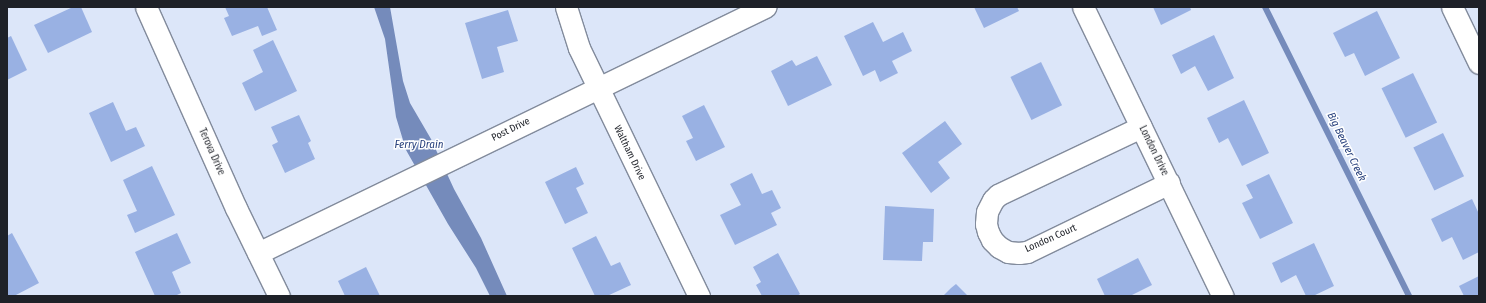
<!DOCTYPE html>
<style>
body{margin:0}
#map{position:relative;width:1486px;height:303px;overflow:hidden;background:#dce6f9;font-family:"Fira Sans Condensed",sans-serif}
div>[style]{position:absolute}
[style*='--x']{left:calc(var(--x)*1px);top:calc(var(--y)*1px);width:calc(var(--w)*1px);rotate:calc(var(--a)*1deg)}
.water>*{inset:0;background:#758bbb}
.stream>*{height:6px;margin:-3px;padding:0 3px;transform-origin:3px;border-radius:3px;background:#758bbb}
.building>*{inset:0;background:#99b1e3;transform-origin:0 0}
.roads{filter:drop-shadow(1px 0 #828b9c) drop-shadow(-1px 0 #828b9c) drop-shadow(0 1px #828b9c) drop-shadow(0 -1px #828b9c)}
.minor>*{height:21px;margin:-10.5px;padding:0 10.5px;transform-origin:10.5px;border-radius:10.5px;background:#fff}
span{translate:-50% -50%;white-space:nowrap;text-align:center;line-height:1.15;-webkit-text-stroke:3px #fff;paint-order:stroke}
.street-label{font-size:10px;color:#1e2128}
.water-label{font-size:11px;color:#28417d;font-style:italic}
.frame{position:absolute;inset:0;border:8px solid #1e2128;pointer-events:none}
</style>
<div id="map">
<div class="water">
<div style="clip-path:polygon(374px 7px,390px 7px,403px 81px,410px 103px,431px 139px,454px 189px,481px 238px,507px 296px,490px 296px,476px 268px,448px 224px,406px 150px,396px 117px,385px 39px)"></div>
</div>
<div class="stream">
<div style="--x:1265;--y:7;--w:323;--a:63.5"></div>
</div>
<div class="building">
<div style="clip-path:polygon(73px 7px,81px 7px,92px 32px,48px 53px,34px 25px)"></div>
<div style="clip-path:polygon(225px 7px,267px 7px,277px 30px,262px 36px,258px 26px,232px 36px,224px 18px,229px 16px)"></div>
<div style="clip-path:polygon(974px 7px,1017px 7px,1019px 11px,984px 28px)"></div>
<div style="clip-path:polygon(1153px 7px,1190px 7px,1191px 10px,1161px 25px)"></div>
<div style="clip-path:polygon(508px 10px,518px 41px,497px 47px,504px 72px,482px 79px,465px 23px)"></div>
<div style="clip-path:polygon(1377px 11px,1400px 58px,1365px 76px,1354px 53px,1345px 57px,1333px 33px)"></div>
<div style="clip-path:polygon(873px 22px,883px 42px,903px 32px,912px 51px,892px 61px,898px 73px,880px 82px,875px 70px,863px 76px,844px 36px)"></div>
<div style="clip-path:polygon(1214px 35px,1234px 78px,1208px 91px,1195px 66px,1181px 74px,1172px 55px)"></div>
<div style="clip-path:polygon(11px 36px,27px 70px,7px 80px,7px 38px)"></div>
<div style="clip-path:polygon(273px 40px,297px 91px,255px 111px,242px 83px,263px 72px,253px 50px)"></div>
<div style="clip-path:polygon(817px 56px,832px 85px,788px 106px,771px 71px,792px 60px,796px 66px)"></div>
<div style="left:1041px;top:62px;width:48px;height:34px;rotate:64deg"></div>
<div style="left:1413px;top:73px;width:55px;height:35px;rotate:64deg"></div>
<div style="clip-path:polygon(1244px 100px,1269px 153px,1242px 166px,1228px 138px,1219px 143px,1207px 118px)"></div>
<div style="clip-path:polygon(113px 102px,126px 131px,136px 127px,145px 146px,111px 162px,89px 113px)"></div>
<div style="clip-path:polygon(704px 105px,725px 147px,696px 161px,686px 141px,693px 138px,682px 116px)"></div>
<div style="clip-path:polygon(299px 115px,311px 141px,308px 143px,315px 159px,285px 173px,272px 145px,278px 142px,271px 127px)"></div>
<div style="clip-path:polygon(945px 121px,962px 144px,938px 162px,950px 178px,931px 193px,902px 153px)"></div>
<div style="left:1443px;top:133px;width:48px;height:33px;rotate:64deg"></div>
<div style="clip-path:polygon(152px 166px,175px 215px,135px 233px,127px 215px,137px 211px,123px 180px)"></div>
<div style="clip-path:polygon(576px 167px,584px 184px,576px 188px,588px 213px,565px 224px,545px 182px)"></div>
<div style="clip-path:polygon(752px 173px,762px 194px,772px 190px,781px 208px,771px 213px,777px 225px,735px 245px,720px 215px,741px 205px,730px 184px)"></div>
<div style="clip-path:polygon(1269px 174px,1293px 223px,1260px 239px,1242px 203px,1253px 198px,1246px 185px)"></div>
<div style="clip-path:polygon(1472px 199px,1479px 214px,1479px 252px,1463px 260px,1452px 237px,1442px 242px,1431px 219px)"></div>
<div style="clip-path:polygon(885px 206px,934px 209px,933px 242px,923px 242px,922px 261px,883px 260px)"></div>
<div style="clip-path:polygon(12px 233px,39px 283px,14px 296px,7px 296px,7px 236px)"></div>
<div style="clip-path:polygon(177px 233px,191px 263px,172px 272px,181px 293px,175px 296px,155px 296px,135px 252px)"></div>
<div style="clip-path:polygon(596px 236px,611px 266px,620px 262px,631px 285px,607px 296px,595px 296px,572px 248px)"></div>
<div style="clip-path:polygon(1314px 243px,1334px 286px,1313px 296px,1306px 296px,1296px 275px,1281px 283px,1272px 263px)"></div>
<div style="clip-path:polygon(778px 253px,800px 294px,797px 296px,762px 296px,756px 285px,761px 282px,753px 267px)"></div>
<div style="clip-path:polygon(1138px 258px,1152px 285px,1130px 296px,1105px 296px,1097px 279px)"></div>
<div style="clip-path:polygon(366px 267px,380px 296px,345px 296px,338px 281px)"></div>
<div style="clip-path:polygon(1479px 276px,1479px 296px,1464px 296px,1459px 286px)"></div>
<div style="clip-path:polygon(956px 284px,968px 296px,943px 296px,951px 288px)"></div>
</div>
<div class="roads">
<div class="minor">
<div style="--x:146;--y:7;--w:220;--a:65.9"></div>
<div style="--x:236;--y:208;--w:98;--a:64"></div>
<div style="--x:566;--y:7;--w:43;--a:72.4"></div>
<div style="--x:579;--y:48;--w:276;--a:64.2"></div>
<div style="--x:1083;--y:7;--w:321;--a:64.2"></div>
<div style="--x:1452;--y:7;--w:62;--a:64.3"></div>
<div style="--x:1141;--y:127;--w:158;--a:154.6"></div>
<div style="--x:998;--y:195;--w:7;--a:135"></div>
<div style="--x:993;--y:200;--w:13;--a:117"></div>
<div style="--x:987;--y:212;--w:12;--a:95"></div>
<div style="--x:986;--y:224;--w:8;--a:76"></div>
<div style="--x:988;--y:232;--w:9;--a:63"></div>
<div style="--x:992;--y:240;--w:10;--a:45"></div>
<div style="--x:999;--y:247;--w:10;--a:29"></div>
<div style="--x:1008;--y:252;--w:11;--a:5"></div>
<div style="--x:1019;--y:253;--w:8;--a:-7"></div>
<div style="--x:1027;--y:252;--w:158;--a:-25.9"></div>
<div style="--x:258;--y:253;--w:564;--a:-25.88"></div>
</div>
</div>
<div class="street-label">
<span style="left:511px;top:130px;rotate:-26deg">Post Drive</span>
<span style="left:1153px;top:151px;rotate:64deg">London Drive</span>
<span style="left:211px;top:152px;rotate:66deg">Terova Drive</span>
<span style="left:629px;top:153px;rotate:64deg">Waltham Drive</span>
<span style="left:1051px;top:239px;rotate:-24deg">London Court</span>
</div>
<div class="water-label">
<span style="left:419px;top:145px">Ferry Drain</span>
<span style="left:1346px;top:147px;rotate:64deg">Big Beaver Creek</span>
</div>
<div class="frame"></div>
</div>
